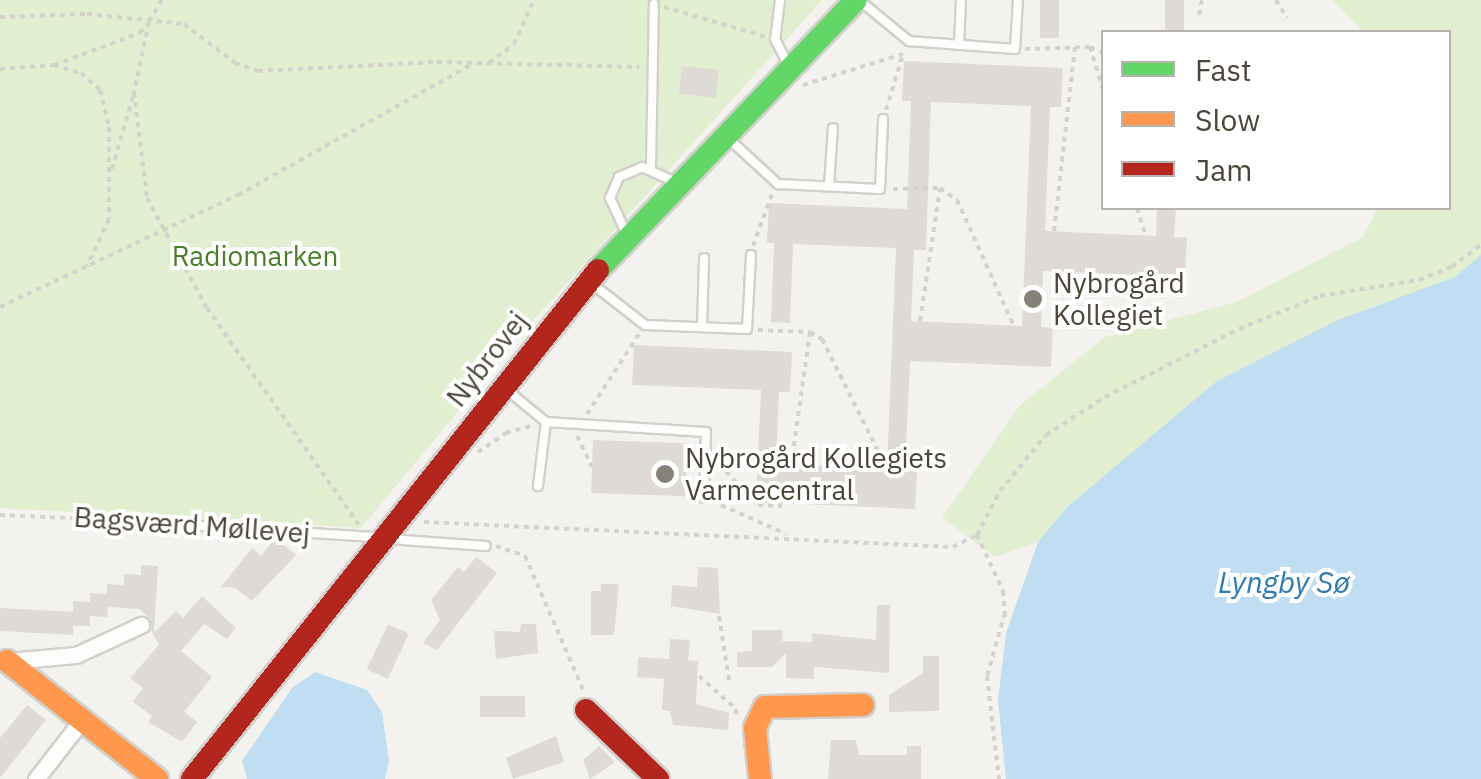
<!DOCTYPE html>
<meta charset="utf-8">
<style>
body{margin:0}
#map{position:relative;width:1481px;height:779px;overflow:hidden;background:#f4f2ee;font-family:"IBM Plex Sans",sans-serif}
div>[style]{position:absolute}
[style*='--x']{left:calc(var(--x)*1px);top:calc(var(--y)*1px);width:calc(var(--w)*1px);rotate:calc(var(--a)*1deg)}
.green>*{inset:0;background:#e1eecf}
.water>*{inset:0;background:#c0ddf1}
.building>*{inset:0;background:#dedbd6;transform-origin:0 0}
.path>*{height:4px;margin-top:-2px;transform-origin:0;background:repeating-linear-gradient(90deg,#d3d2cc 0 5px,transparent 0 10px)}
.roads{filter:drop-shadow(2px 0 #d2d0cb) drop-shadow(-2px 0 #d2d0cb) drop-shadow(0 2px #d2d0cb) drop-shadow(0 -2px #d2d0cb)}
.lane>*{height:8px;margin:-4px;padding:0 4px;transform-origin:4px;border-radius:4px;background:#fdfdfc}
.street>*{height:15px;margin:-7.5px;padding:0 7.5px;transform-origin:7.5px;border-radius:7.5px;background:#fdfdfc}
.fast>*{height:22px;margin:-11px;padding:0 11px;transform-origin:11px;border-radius:11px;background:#63d668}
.slow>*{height:22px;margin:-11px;padding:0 11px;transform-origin:11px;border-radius:11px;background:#ff974d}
.jam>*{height:22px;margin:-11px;padding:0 11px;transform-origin:11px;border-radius:11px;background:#b3261e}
.dots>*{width:28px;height:28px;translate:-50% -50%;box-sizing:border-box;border:5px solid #fff;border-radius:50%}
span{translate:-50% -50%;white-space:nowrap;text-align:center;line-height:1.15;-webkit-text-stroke:8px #fff;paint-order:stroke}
.park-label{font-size:28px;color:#4a7f2a}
.poi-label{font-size:28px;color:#4b4439}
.left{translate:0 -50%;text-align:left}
.street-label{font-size:28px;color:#4b4439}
.water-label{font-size:30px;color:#2e7ab2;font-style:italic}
.legend{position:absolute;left:1101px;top:30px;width:350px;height:180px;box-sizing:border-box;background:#fff;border:2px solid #b7b4b0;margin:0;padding:12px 18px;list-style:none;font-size:30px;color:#4b4439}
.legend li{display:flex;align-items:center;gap:20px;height:50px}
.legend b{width:50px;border:2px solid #b7b4b0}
</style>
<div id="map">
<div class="green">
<div style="clip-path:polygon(0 0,822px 0,539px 314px,361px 528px,0 508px)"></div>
<div style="clip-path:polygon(1332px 0,1481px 0,1481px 255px,1456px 277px,1338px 320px,1217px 381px,1067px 507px,1038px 542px,995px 557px,942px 518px,1019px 406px,1105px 337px,1237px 302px,1363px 237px,1378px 208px,1448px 208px,1448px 32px,1364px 32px)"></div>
</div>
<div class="water">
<div style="clip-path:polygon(1481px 255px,1481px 779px,1006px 779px,998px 700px,1006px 633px,1038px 542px,1067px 507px,1217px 381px,1338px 320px,1455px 277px)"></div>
<div style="clip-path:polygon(315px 672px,367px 690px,382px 712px,389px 761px,385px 779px,247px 779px,242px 761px,292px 688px)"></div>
</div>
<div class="building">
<div style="left:1040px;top:0;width:19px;height:38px"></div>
<div style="left:1165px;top:0;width:19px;height:32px"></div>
<div style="clip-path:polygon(evenodd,904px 61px,1063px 68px,1061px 107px,1050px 107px,1045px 231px,1156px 236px,1157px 208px,1176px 208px,1174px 237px,1187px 238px,1185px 277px,1043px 271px,1041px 327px,1053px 328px,1051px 367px,910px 361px,905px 469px,917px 470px,915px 509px,756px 502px,761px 390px,632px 385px,634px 345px,792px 352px,790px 392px,779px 392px,776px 463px,887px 468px,896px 248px,793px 244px,790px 323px,771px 322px,774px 243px,767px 243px,769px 203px,907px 209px,911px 101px,902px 101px,904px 61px,931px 102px,1031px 106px,1022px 326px,911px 321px,914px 250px,926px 250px,931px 102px)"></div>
<div style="left:682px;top:66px;width:37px;height:28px;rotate:6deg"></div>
<div style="left:593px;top:440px;width:94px;height:53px;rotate:2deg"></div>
<div style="clip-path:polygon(275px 538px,296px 555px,252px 601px,235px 588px,221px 587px,252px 548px,261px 556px)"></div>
<div style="clip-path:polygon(476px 557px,497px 573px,437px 650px,423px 643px,440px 620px,431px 600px,458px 567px,464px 572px)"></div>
<div style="clip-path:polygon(141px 565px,158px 566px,154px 633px,176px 611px,183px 618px,202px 596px,236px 628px,227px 639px,204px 624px,181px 651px,212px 677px,184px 712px,197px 722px,182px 742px,148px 722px,152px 716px,133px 702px,143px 688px,130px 678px,159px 645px,151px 630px,151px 619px,139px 609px,108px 607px,107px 617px,90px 616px,90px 626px,73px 626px,73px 635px,0 631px,0 608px,73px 612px,73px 601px,90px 602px,90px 593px,107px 594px,107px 584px,124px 585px,124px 574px,141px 575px)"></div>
<div style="clip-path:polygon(698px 567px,718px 568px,720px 614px,671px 606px,672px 585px,697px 587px)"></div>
<div style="clip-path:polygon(601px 584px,619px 584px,614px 635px,591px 635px,591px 591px,601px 591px)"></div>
<div style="clip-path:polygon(877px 605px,890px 605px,889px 673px,814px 667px,814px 679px,786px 678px,786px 653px,772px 667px,737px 667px,737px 652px,752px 651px,752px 630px,783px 630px,782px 641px,812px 642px,812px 633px,876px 640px)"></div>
<div style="left:388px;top:624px;width:23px;height:50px;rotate:25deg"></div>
<div style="clip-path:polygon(521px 624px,536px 624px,538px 653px,496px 659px,494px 631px,520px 632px)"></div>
<div style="clip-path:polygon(670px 639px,690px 640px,688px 660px,698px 661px,696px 704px,729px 713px,728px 730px,673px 725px,670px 711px,662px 710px,664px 679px,637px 677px,638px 657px,669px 659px)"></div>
<div style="clip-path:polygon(923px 656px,939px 656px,939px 711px,889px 712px,889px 695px,923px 673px)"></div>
<div style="left:480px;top:696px;width:45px;height:21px"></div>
<div style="clip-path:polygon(27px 705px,46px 720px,0 778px,0 738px)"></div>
<div style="clip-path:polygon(556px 736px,564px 762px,513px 779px,506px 758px)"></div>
<div style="clip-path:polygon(831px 740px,856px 740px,859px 755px,907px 755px,907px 746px,921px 746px,921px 779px,828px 779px)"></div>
<div style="clip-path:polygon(599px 746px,615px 762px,590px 779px,583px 760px)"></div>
</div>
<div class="path">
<div style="--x:162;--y:0;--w:26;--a:121"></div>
<div style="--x:149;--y:22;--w:72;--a:102.1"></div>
<div style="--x:134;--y:92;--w:107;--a:83"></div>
<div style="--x:147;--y:198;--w:125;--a:61.4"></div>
<div style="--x:207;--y:308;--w:264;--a:55"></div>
<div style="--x:1276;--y:0;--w:21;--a:59"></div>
<div style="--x:664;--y:7;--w:106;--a:16.4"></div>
<div style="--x:1199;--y:15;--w:15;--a:-79"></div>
<div style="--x:0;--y:17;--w:87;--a:-2"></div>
<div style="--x:87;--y:14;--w:98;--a:5.9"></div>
<div style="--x:184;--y:24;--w:64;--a:37.4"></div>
<div style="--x:235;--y:63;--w:24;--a:19"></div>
<div style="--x:258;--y:71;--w:179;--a:-2.9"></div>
<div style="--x:437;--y:62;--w:202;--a:1.4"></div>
<div style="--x:1025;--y:49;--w:65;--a:-1.8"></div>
<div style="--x:1104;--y:53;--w:15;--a:-157"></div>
<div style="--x:1090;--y:47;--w:48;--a:73.1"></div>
<div style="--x:489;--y:63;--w:31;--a:-37"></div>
<div style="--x:514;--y:44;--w:48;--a:-65.6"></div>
<div style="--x:54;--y:65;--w:28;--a:17"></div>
<div style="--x:81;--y:73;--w:25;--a:42"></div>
<div style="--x:100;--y:90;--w:38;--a:76"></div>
<div style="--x:109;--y:127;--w:92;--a:90"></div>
<div style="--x:109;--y:219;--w:52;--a:115.1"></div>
<div style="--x:0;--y:69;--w:54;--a:-4.2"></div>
<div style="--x:54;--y:65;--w:92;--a:-20.4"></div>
<div style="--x:140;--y:33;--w:11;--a:-52"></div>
<div style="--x:803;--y:85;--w:105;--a:-17.2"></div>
<div style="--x:886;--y:110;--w:55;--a:-73.2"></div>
<div style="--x:112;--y:169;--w:76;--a:-74"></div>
<div style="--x:893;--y:189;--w:47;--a:-1.2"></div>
<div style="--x:940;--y:188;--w:21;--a:35"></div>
<div style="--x:957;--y:200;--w:138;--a:65.7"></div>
<div style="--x:1137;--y:208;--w:28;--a:73"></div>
<div style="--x:1054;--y:231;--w:185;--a:-83.5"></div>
<div style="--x:753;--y:246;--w:55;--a:-69.9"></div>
<div style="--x:0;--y:307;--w:263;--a:-25.2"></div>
<div style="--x:238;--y:195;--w:267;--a:-29.2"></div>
<div style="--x:920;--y:321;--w:134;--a:-81.4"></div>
<div style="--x:758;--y:330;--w:52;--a:2.2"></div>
<div style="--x:810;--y:332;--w:128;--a:98.1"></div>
<div style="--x:810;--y:332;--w:14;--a:30"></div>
<div style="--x:822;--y:339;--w:141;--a:63.4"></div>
<div style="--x:587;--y:414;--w:95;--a:-57"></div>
<div style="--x:577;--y:436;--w:34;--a:64"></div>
<div style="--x:478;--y:452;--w:34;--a:-34"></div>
<div style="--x:506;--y:433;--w:26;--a:-16"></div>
<div style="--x:719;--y:464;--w:57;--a:46.4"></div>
<div style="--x:758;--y:505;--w:24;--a:2"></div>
<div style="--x:712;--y:501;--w:81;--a:24"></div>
<div style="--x:0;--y:515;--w:190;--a:2.4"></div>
<div style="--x:424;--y:522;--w:530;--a:2.71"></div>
<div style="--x:953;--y:547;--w:27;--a:-27"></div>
<div style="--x:977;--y:535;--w:50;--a:-62.4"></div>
<div style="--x:1000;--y:491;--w:72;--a:-50.6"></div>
<div style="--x:1046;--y:435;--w:70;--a:-32.8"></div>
<div style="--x:1105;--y:397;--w:150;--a:-26.9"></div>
<div style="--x:1239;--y:329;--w:87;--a:-22.2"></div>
<div style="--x:1320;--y:296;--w:100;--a:-9.2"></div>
<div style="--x:1419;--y:280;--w:35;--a:-22"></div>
<div style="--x:1452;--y:267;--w:37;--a:-38"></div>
<div style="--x:977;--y:535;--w:62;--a:65.1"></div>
<div style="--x:1003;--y:591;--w:22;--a:85"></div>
<div style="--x:1005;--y:613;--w:66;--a:105.9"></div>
<div style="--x:987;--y:676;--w:104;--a:83.4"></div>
<div style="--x:496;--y:546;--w:31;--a:19"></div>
<div style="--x:525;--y:556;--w:148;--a:66.5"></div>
<div style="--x:719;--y:616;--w:65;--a:81.1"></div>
<div style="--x:699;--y:676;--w:50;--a:41.7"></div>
<div style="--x:736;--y:709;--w:9;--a:90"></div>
</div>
<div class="roads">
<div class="lane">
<div style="--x:780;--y:0;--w:39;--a:97"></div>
<div style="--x:775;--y:39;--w:28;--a:63"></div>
<div style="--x:859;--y:0;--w:65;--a:39.4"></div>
<div style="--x:909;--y:41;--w:106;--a:4.3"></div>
<div style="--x:1015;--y:49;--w:49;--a:-86.5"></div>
<div style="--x:959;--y:45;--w:45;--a:-87.5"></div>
<div style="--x:729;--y:139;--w:67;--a:42.6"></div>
<div style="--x:778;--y:184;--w:102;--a:2.8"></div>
<div style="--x:880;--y:189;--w:70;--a:-87.5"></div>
<div style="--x:651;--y:168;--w:164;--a:-89"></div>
<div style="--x:829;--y:186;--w:58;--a:-86.1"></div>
<div style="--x:627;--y:235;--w:41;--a:-114.7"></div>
<div style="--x:610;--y:198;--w:23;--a:-67"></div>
<div style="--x:619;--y:177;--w:25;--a:-23"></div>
<div style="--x:642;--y:167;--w:39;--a:24"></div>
<div style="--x:591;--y:283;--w:68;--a:37.9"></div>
<div style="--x:645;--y:325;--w:102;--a:2.2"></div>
<div style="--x:747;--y:329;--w:74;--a:-86.9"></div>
<div style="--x:702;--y:327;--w:69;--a:-88.3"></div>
<div style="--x:507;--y:390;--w:50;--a:39.4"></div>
<div style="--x:546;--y:422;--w:160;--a:3.6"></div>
<div style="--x:706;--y:432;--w:66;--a:91.7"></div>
<div style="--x:538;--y:486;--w:64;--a:-82.9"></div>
<div style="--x:200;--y:526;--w:175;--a:3.6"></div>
<div style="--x:389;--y:539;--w:97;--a:4.1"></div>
</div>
<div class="street">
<div style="--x:8;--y:661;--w:68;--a:-5"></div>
<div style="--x:76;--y:655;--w:72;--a:-24.8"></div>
<div style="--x:36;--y:779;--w:75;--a:-52.1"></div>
</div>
<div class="fast">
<div style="--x:598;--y:270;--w:373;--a:-46.3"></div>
</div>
<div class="slow">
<div style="--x:7;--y:661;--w:191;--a:38.2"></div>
<div style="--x:760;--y:779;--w:51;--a:-95.6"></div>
<div style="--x:755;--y:728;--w:23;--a:-65"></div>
<div style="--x:765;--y:707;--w:98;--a:-1.2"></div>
</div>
<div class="jam">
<div style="--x:586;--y:710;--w:100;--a:43.8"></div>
<div style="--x:192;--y:779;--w:651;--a:-51.42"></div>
</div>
</div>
<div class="dots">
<div style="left:1033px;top:299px;background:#868178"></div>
<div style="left:665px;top:474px;background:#868178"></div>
</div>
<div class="park-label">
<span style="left:255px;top:256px">Radiomarken</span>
</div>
<div class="poi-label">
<span class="left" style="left:1053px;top:299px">Nybrogård<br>Kollegiet</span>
<span class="left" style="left:685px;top:474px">Nybrogård Kollegiets<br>Varmecentral</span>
</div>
<div class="street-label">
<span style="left:487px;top:359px;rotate:-52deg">Nybrovej</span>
<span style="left:192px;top:525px;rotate:4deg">Bagsværd Møllevej</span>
</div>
<div class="water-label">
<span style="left:1284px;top:582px">Lyngby Sø</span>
</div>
<ul class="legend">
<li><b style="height:12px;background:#63d668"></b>Fast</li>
<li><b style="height:12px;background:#ff974d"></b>Slow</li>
<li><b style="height:12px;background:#b3261e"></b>Jam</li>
</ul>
</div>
